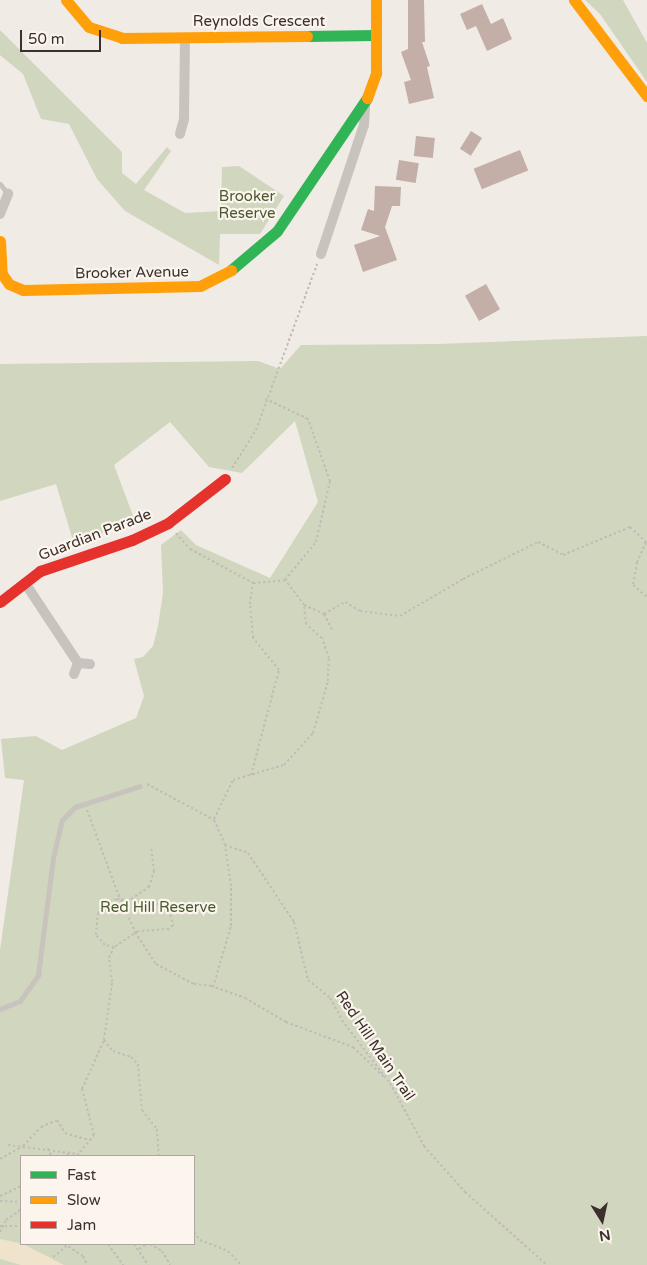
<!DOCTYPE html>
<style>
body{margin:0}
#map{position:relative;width:647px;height:1265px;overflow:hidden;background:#f0ebe5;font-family:"Varela Round",sans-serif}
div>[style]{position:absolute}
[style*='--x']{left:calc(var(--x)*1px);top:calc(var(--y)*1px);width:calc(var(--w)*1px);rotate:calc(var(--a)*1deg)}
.green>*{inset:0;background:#d1d6bf}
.sand>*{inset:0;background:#efe3cc}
.building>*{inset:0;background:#c3afa7;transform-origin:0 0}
.path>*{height:2px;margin-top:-1px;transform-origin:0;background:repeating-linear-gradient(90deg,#c2bbb6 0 2.5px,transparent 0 5px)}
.lane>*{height:5px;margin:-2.5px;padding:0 2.5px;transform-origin:2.5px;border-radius:2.5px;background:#c9c3be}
.street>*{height:10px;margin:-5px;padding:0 5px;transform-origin:5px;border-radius:5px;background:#c9c3be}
.fast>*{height:11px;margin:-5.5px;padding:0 5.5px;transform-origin:5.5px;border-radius:5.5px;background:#30b455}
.slow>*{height:11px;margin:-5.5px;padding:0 5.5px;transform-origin:5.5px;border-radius:5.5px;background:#ff9f0a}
.jam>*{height:11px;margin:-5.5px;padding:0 5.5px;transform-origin:5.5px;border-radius:5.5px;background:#e5322d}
span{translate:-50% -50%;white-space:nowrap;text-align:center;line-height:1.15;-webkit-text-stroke:4.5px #fbf5ee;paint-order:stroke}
.street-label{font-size:15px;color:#3b302b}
.park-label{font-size:15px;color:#4a5a2e}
.legend{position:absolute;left:20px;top:1155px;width:175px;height:90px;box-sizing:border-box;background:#fbf5ee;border:1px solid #aea6a0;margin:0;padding:6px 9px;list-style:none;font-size:15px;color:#3b302b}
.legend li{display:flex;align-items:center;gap:10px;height:25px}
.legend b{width:25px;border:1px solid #aea6a0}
.north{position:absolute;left:577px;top:1195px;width:50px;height:50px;-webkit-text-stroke:4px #fbf5ee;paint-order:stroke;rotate:170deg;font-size:14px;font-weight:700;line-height:20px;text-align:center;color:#3b302b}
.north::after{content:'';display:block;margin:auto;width:18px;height:22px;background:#3b302b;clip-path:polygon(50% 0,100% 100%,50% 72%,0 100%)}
.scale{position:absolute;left:20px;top:30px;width:81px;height:22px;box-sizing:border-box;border:2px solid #3b302b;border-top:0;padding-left:6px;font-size:15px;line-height:18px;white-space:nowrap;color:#3b302b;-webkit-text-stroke:4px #fbf5ee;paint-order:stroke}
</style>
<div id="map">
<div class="green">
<div style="clip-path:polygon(585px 0,623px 0,647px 43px,647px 82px,600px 14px)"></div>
<div style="clip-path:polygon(0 30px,122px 152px,122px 173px,136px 184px,167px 147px,171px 151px,144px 190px,185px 213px,221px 211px,222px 167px,239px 166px,284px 196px,260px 234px,220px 234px,219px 265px,125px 211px,97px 179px,69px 124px,41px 119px,23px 74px,0 55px)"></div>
<div style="clip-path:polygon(evenodd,647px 336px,647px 1265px,0 1265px,0 950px,24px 780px,5px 778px,1px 739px,36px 736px,62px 750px,136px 718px,144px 696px,134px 659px,143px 657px,153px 646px,158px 626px,163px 593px,161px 545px,181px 530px,196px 545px,270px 578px,318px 502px,295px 421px,242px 473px,209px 467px,170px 422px,114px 465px,135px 521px,74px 544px,56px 484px,0 501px,0 364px,258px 361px,280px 369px,301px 345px,438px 344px,647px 336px,21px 1156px,194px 1156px,194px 1244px,21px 1244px,21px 1156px)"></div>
</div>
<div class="sand">
<div style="clip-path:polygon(0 1239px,23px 1244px,64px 1265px,21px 1265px,0 1259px)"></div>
</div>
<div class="building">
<div style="clip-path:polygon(408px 0,424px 0,425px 42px,422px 42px,430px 66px,427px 67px,434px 98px,409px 104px,404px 82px,411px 80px,401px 52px,408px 49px)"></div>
<div style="clip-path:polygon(482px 4px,491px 24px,503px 18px,512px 39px,487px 51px,476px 26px,467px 30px,460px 14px)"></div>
<div style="left:471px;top:131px;width:13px;height:21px;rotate:32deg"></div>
<div style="left:416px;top:136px;width:19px;height:20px;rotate:6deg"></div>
<div style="left:520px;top:150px;width:22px;height:50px;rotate:68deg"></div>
<div style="left:399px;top:160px;width:20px;height:20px;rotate:9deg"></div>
<div style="clip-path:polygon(375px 186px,401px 187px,400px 206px,392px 206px,385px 227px,397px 260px,363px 272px,354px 245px,380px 236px,361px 230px,368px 209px,374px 211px)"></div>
<div style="left:486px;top:284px;width:29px;height:24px;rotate:61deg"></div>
</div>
<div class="path">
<div style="--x:232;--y:468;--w:45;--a:-57.7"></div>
<div style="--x:256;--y:430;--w:177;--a:-69.8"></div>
<div style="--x:176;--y:533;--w:21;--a:49"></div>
<div style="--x:190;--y:549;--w:72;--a:28.4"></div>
<div style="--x:253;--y:583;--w:32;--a:-5"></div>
<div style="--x:285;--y:580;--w:49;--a:-50.8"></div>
<div style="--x:316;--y:542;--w:63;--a:-77.1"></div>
<div style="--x:330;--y:481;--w:66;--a:-109.5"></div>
<div style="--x:308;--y:419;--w:47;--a:-154.5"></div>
<div style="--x:304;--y:605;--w:22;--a:24"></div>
<div style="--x:324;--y:614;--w:24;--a:-30"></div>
<div style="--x:345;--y:602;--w:17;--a:31"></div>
<div style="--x:360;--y:611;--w:40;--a:7.1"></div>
<div style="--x:400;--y:616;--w:73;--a:-30.4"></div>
<div style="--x:463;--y:579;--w:84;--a:-26.3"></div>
<div style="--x:538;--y:542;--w:28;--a:27"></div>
<div style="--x:563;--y:555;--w:73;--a:-22.7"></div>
<div style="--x:630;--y:527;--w:22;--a:43"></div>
<div style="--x:646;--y:542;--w:22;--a:114"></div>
<div style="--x:637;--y:562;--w:23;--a:100"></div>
<div style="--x:633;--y:585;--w:18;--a:41"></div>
<div style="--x:324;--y:614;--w:18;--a:63"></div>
<div style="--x:251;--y:775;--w:109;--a:-75.1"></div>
<div style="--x:279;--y:670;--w:41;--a:-129.1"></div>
<div style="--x:253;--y:638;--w:34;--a:-95"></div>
<div style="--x:250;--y:604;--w:21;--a:-82"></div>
<div style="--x:147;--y:784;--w:76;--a:28.2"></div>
<div style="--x:214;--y:820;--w:27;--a:66"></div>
<div style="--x:225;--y:845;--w:24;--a:19"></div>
<div style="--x:248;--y:853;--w:83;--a:56.3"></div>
<div style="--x:294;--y:922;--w:60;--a:76.4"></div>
<div style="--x:308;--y:980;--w:28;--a:39"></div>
<div style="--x:330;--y:998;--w:25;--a:61"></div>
<div style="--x:342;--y:1020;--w:79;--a:52.7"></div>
<div style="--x:390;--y:1083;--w:72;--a:61.6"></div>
<div style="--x:424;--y:1146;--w:62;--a:48.3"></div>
<div style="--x:465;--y:1192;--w:110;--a:41.7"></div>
<div style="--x:87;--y:810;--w:95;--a:69.7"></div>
<div style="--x:214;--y:819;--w:43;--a:-64"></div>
<div style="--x:233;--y:780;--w:53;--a:-16.4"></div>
<div style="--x:284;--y:765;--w:43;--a:-47.8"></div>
<div style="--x:313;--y:733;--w:54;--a:-73.9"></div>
<div style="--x:328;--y:681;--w:23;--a:-88"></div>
<div style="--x:329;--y:658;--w:21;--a:-109"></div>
<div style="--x:322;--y:638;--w:21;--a:-139"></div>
<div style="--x:306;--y:624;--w:19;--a:-96"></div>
<div style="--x:304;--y:605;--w:31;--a:-127"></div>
<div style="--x:117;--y:899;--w:42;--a:6.8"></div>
<div style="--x:159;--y:904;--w:12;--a:31"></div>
<div style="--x:169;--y:910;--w:16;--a:75"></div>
<div style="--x:173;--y:925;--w:6;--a:135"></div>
<div style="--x:169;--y:929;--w:31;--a:176"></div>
<div style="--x:138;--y:931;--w:29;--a:146"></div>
<div style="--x:114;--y:947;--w:9;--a:-167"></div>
<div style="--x:105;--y:945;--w:13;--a:-132"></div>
<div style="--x:96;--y:935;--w:21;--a:-85"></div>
<div style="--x:98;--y:914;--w:8;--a:-67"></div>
<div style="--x:101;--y:907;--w:18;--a:-27"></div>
<div style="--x:121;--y:899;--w:36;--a:67"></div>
<div style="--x:135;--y:932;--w:38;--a:57"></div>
<div style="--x:156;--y:964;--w:43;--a:27.8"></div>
<div style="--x:194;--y:984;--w:17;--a:7"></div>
<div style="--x:211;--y:986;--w:36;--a:19"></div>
<div style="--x:245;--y:998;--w:48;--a:30.3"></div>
<div style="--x:286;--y:1022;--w:72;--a:20.5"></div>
<div style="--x:353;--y:1047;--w:45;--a:44.1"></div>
<div style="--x:131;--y:899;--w:22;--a:-34"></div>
<div style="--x:149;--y:887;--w:17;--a:-73"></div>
<div style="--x:154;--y:871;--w:24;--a:-97"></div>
<div style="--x:213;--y:987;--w:64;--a:-73.6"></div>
<div style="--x:231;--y:926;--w:40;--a:-90"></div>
<div style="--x:231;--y:886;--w:41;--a:-98.3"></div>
<div style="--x:104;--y:1040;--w:14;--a:51"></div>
<div style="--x:113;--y:1051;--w:19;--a:18"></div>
<div style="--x:131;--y:1057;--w:10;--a:45"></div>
<div style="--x:138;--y:1064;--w:46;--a:85"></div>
<div style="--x:142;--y:1110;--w:24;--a:52"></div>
<div style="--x:157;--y:1129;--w:27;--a:86"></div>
<div style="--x:8;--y:1145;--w:71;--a:7.3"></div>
<div style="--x:48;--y:1148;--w:9;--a:69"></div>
<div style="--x:67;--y:1156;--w:4;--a:-63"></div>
<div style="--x:77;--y:1156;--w:27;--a:-51"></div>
<div style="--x:94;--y:1135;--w:48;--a:-104.6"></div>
<div style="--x:82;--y:1089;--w:54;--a:-65.8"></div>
<div style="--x:104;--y:1040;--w:59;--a:-82.1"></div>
<div style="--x:112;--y:982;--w:24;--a:-97"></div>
<div style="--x:109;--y:958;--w:12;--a:-66"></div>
<div style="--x:0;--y:1159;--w:26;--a:-29"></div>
<div style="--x:23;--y:1146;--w:26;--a:-47"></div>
<div style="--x:41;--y:1127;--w:17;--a:-24"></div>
<div style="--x:57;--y:1120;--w:15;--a:58"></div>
<div style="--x:65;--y:1133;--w:26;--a:16"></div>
<div style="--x:0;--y:1196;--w:23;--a:-25"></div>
<div style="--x:0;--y:1201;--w:21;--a:3"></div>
<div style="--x:0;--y:1226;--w:21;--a:0"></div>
<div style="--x:0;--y:1232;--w:13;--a:-63"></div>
<div style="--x:6;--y:1220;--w:19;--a:-36"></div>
<div style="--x:194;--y:1232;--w:10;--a:53"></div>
<div style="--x:200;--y:1240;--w:30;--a:21"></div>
<div style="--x:228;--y:1251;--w:19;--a:47"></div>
<div style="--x:64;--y:1244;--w:22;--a:32"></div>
<div style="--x:83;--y:1256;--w:10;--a:66"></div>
<div style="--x:108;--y:1244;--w:26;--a:54"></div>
<div style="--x:134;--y:1244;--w:25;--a:56"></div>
<div style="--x:150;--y:1244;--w:14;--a:30"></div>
<div style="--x:162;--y:1251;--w:16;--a:60"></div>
<div style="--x:139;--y:1249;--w:9;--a:-32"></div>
<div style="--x:53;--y:1257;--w:21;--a:-39"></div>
</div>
<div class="lane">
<div style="--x:0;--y:184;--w:13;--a:51"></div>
<div style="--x:0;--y:1009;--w:22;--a:-22"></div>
<div style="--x:20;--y:1001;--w:32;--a:-55"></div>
<div style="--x:38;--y:975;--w:118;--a:-82.7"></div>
<div style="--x:53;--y:858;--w:39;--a:-77"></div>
<div style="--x:62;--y:820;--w:18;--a:-45"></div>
<div style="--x:75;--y:807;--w:68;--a:-17.9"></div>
</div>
<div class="street">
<div style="--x:180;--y:134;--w:16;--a:-75"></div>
<div style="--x:184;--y:119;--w:81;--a:-89.3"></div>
<div style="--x:0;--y:214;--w:22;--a:-68"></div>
<div style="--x:321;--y:254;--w:136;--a:-71.6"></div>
<div style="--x:364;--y:125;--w:21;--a:-87"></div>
<div style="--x:25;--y:583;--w:96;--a:56.5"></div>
<div style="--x:78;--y:663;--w:12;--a:5"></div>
<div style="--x:74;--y:674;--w:12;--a:-70"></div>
</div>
<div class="fast">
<div style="--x:307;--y:36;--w:69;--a:-0.8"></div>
<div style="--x:231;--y:270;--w:60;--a:-40.3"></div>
<div style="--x:277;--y:231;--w:161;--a:-55.9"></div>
</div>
<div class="slow">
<div style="--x:66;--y:0;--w:35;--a:50"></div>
<div style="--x:89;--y:27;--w:35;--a:18"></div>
<div style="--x:122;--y:38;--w:185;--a:-0.6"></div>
<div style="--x:574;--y:0;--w:121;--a:52.8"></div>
<div style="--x:367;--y:98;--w:27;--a:-70"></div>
<div style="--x:376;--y:73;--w:73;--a:-90"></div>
<div style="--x:0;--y:241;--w:33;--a:87"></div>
<div style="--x:2;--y:274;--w:12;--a:55"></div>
<div style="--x:9;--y:284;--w:15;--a:23"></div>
<div style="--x:23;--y:290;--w:177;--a:-1.3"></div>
<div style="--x:200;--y:286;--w:35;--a:-27"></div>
</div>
<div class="jam">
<div style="--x:0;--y:602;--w:51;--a:-37.8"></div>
<div style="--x:40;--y:571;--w:97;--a:-18.6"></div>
<div style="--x:132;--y:540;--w:40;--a:-25"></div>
<div style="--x:168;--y:523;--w:72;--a:-37.7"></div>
</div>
<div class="street-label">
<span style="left:259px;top:22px">Reynolds Crescent</span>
<span style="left:132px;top:273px;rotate:-1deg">Brooker Avenue</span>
<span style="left:95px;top:535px;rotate:-21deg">Guardian Parade</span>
<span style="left:375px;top:1046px;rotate:56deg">Red Hill Main Trail</span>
</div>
<div class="park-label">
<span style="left:247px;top:205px">Brooker<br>Reserve</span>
<span style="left:158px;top:908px">Red Hill Reserve</span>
</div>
<ul class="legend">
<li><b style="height:6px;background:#30b455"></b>Fast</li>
<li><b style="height:6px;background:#ff9f0a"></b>Slow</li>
<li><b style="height:6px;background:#e5322d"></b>Jam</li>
</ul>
<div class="north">N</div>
<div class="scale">50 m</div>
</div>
